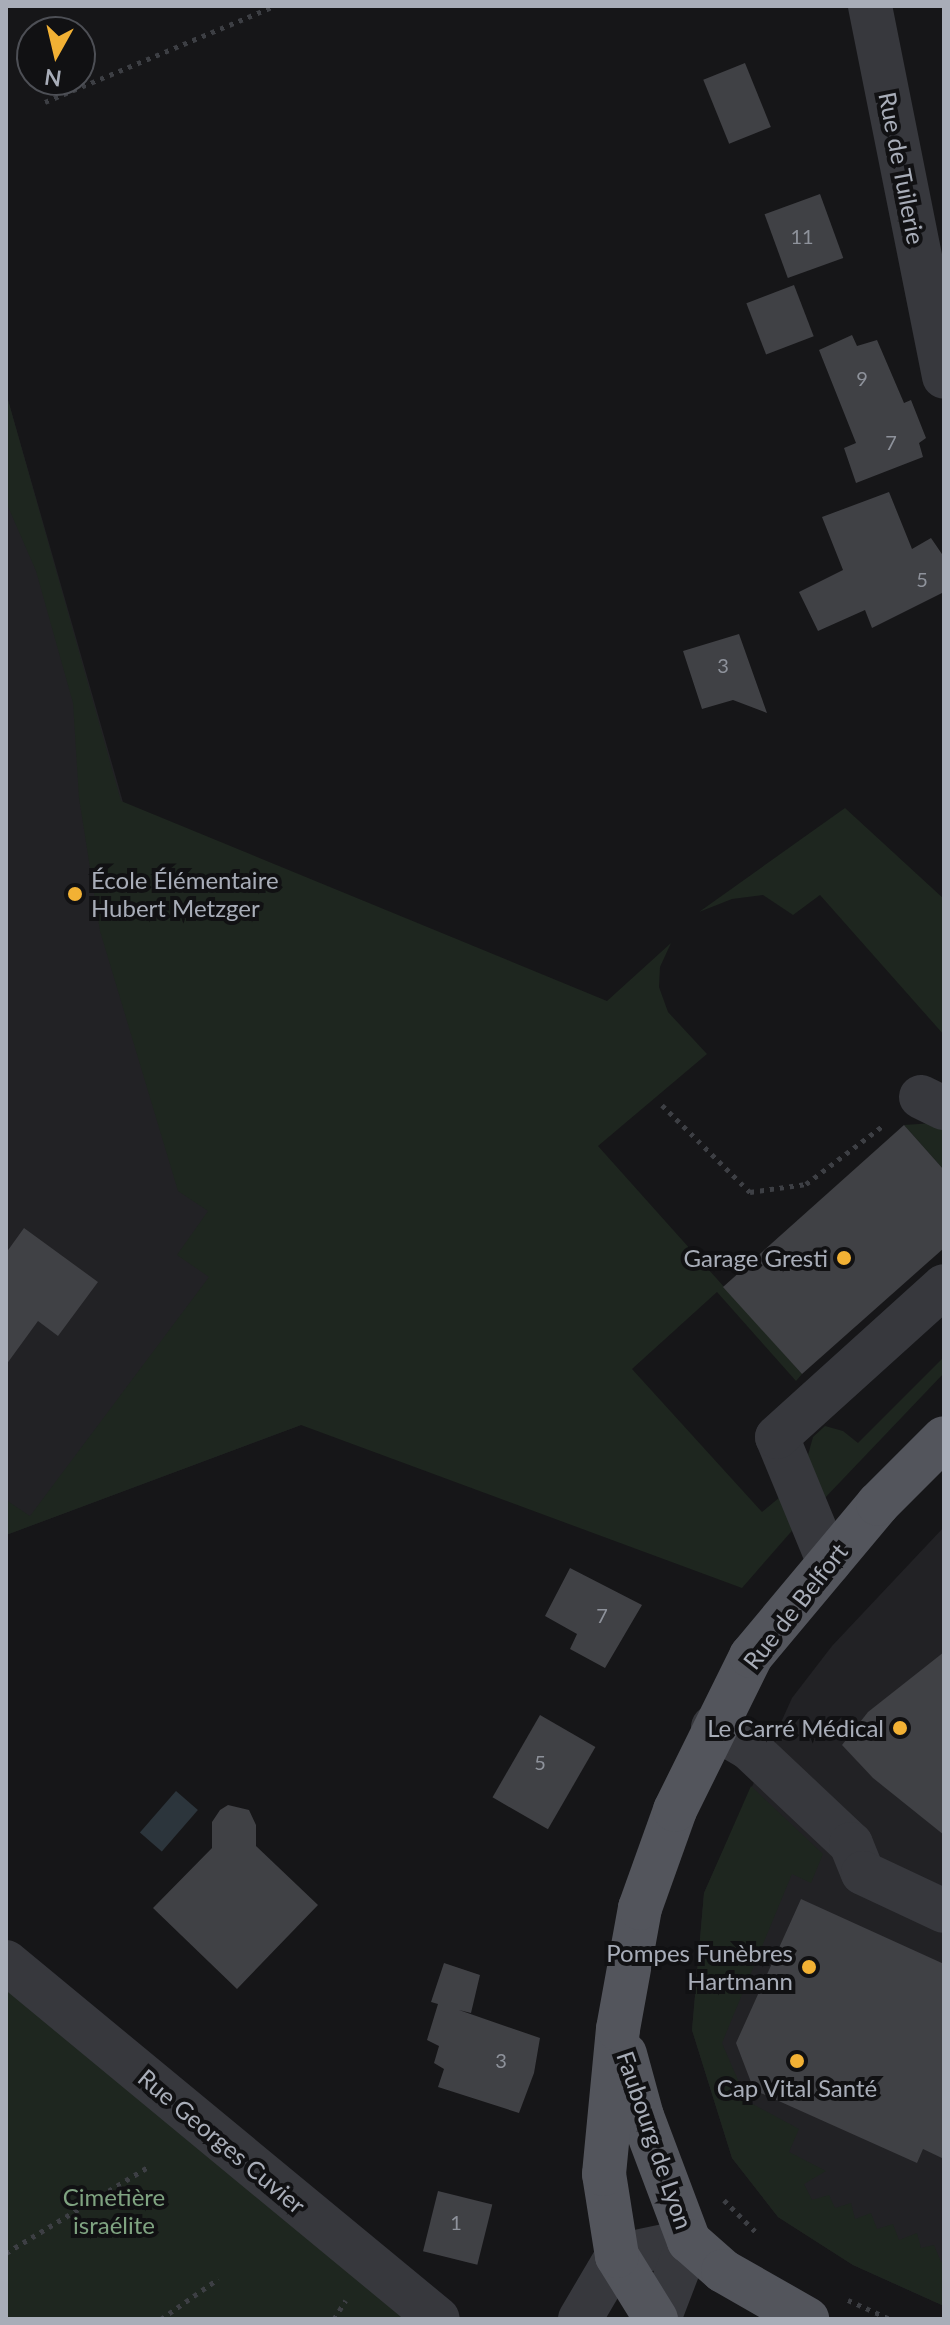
<!DOCTYPE html>
<meta charset="utf-8">
<style>
body{margin:0}
#map{position:relative;width:950px;height:2325px;overflow:hidden;background:#161618;font-family:Lato,sans-serif}
div>[style]{position:absolute}
[style*='--x']{left:calc(var(--x)*1px);top:calc(var(--y)*1px);width:calc(var(--w)*1px);rotate:calc(var(--a)*1deg)}
.built>*{inset:0;background:#222225}
.green>*{inset:0;background:#1e261f}
.water>*{inset:0;background:#2c353c;transform-origin:0 0}
.building>*{inset:0;background:#404145;transform-origin:0 0}
.path>*{height:5px;margin-top:-2.5px;transform-origin:0;background:repeating-linear-gradient(90deg,#3d3f44 0 4px,transparent 0 10px)}
.minor>*{height:44px;margin:-22px;padding:0 22px;transform-origin:22px;border-radius:22px;background:#37383d}
.major>*{height:44px;margin:-22px;padding:0 22px;transform-origin:22px;border-radius:22px;background:#53555c}
.dots>*{width:22px;height:22px;translate:-50% -50%;box-sizing:border-box;border:4px solid #111113;border-radius:50%}
span{translate:-50% -50%;white-space:nowrap;text-align:center;line-height:1.15;-webkit-text-stroke:8px #111113;paint-order:stroke}
.number-label{font-size:20px;color:#8e929b}
.number-label span{-webkit-text-stroke-width:0}
.street-label{font-size:24px;color:#a8adb8}
.poi-label{font-size:24px;color:#a8adb8}
.left{translate:0 -50%;text-align:left}
.right{translate:-100% -50%;text-align:right}
.park-label{font-size:24px;color:#7fa381}
.frame{position:absolute;inset:0;border:8px solid #a8adb8;pointer-events:none}
.north{position:absolute;left:16px;top:16px;width:80px;height:80px;box-sizing:border-box;background:#111113;border:2px solid #4d4f55;border-radius:50%;rotate:188deg;font-size:22px;font-weight:700;line-height:32px;text-align:center;color:#a8adb8}
.north::after{content:'';display:block;margin:auto;width:28px;height:36px;background:#f2b134;clip-path:polygon(50% 0,100% 100%,50% 72%,0 100%)}
</style>
<div id="map">
<div class="built">
<div style="clip-path:polygon(6px 393px,301px 1425px,6px 1535px)"></div>
<div style="clip-path:polygon(944px 1527px,944px 2306px,853px 2265px,778px 2217px,732px 2158px,692px 2030px,704px 1893px,792px 1698px,832px 1646px)"></div>
</div>
<div class="green">
<div style="clip-path:polygon(6px 393px,121px 801px,607px 1001px,671px 943px,660px 967px,659px 987px,668px 1012px,707px 1054px,598px 1146px,802px 1374px,796px 1381px,717px 1292px,632px 1369px,762px 1512px,786px 1492px,797px 1525px,742px 1588px,301px 1425px,6px 1535px,6px 1500px,30px 1516px,209px 1277px,177px 1255px,208px 1211px,178px 1191px,100px 931px,79px 798px,73px 703px,36px 571px,6px 502px)"></div>
<div style="clip-path:polygon(845px 808px,944px 899px,944px 1035px,820px 895px,793px 915px,763px 895px,732px 899px,699px 912px)"></div>
<div style="clip-path:polygon(933px 1123px,944px 1130px,944px 1170px,904px 1125px)"></div>
<div style="clip-path:polygon(944px 1357px,944px 1373px,822px 1501px,808px 1455px,813px 1437px,825px 1426px,843px 1431px,858px 1443px)"></div>
<div style="clip-path:polygon(751px 1786px,823px 1854px,811px 1883px,792px 1874px,722px 2043px,747px 2101px,799px 2129px,789px 2152px,826px 2171px,804px 2184px,812px 2200px,829px 2195px,835px 2208px,851px 2203px,855px 2219px,871px 2213px,877px 2229px,893px 2224px,899px 2240px,917px 2233px,921px 2248px,934px 2245px,941px 2262px,944px 2261px,944px 2306px,853px 2265px,778px 2217px,732px 2158px,692px 2030px,704px 1893px)"></div>
<div style="clip-path:polygon(6px 1980px,422px 2319px,6px 2319px)"></div>
</div>
<div class="water">
<div style="left:176px;top:1791px;width:29px;height:55px;rotate:41deg"></div>
</div>
<div class="building">
<div style="left:745px;top:63px;width:69px;height:45px;rotate:68deg"></div>
<div style="left:820px;top:194px;width:68px;height:59px;rotate:70deg"></div>
<div style="left:794px;top:285px;width:55px;height:51px;rotate:69deg"></div>
<div style="clip-path:polygon(852px 335px,857px 346px,877px 340px,904px 403px,911px 400px,926px 438px,919px 443px,923px 457px,856px 483px,844px 448px,856px 443px,819px 350px)"></div>
<div style="clip-path:polygon(889px 492px,912px 549px,931px 538px,944px 557px,944px 592px,872px 628px,865px 610px,818px 631px,799px 592px,843px 570px,822px 517px)"></div>
<div style="clip-path:polygon(739px 634px,767px 713px,733px 700px,702px 709px,683px 651px)"></div>
<div style="clip-path:polygon(904px 1125px,944px 1170px,944px 1248px,802px 1374px,723px 1287px)"></div>
<div style="clip-path:polygon(24px 1228px,98px 1282px,58px 1336px,38px 1321px,6px 1365px,6px 1253px)"></div>
<div style="clip-path:polygon(570px 1568px,642px 1605px,605px 1668px,570px 1649px,577px 1634px,545px 1616px)"></div>
<div style="clip-path:polygon(944px 1652px,944px 1835px,873px 1778px,842px 1745px,868px 1712px)"></div>
<div style="left:540px;top:1715px;width:64px;height:95px;rotate:30deg"></div>
<div style="clip-path:polygon(228px 1805px,249px 1810px,256px 1825px,256px 1846px,318px 1905px,237px 1989px,153px 1908px,212px 1848px,212px 1822px,220px 1810px)"></div>
<div style="clip-path:polygon(801px 1899px,944px 1964px,944px 2159px,923px 2149px,917px 2163px,754px 2090px,736px 2043px)"></div>
<div style="clip-path:polygon(444px 1963px,480px 1975px,471px 2013px,459px 2010px,540px 2038px,534px 2073px,519px 2113px,438px 2087px,444px 2069px,434px 2063px,439px 2046px,427px 2040px,438px 2004px,431px 2002px)"></div>
<div style="left:438px;top:2191px;width:56px;height:62px;rotate:14deg"></div>
</div>
<div class="path">
<div style="--x:45;--y:102;--w:248;--a:-22.7"></div>
<div style="--x:662;--y:1105;--w:124;--a:44.7"></div>
<div style="--x:750;--y:1192;--w:57;--a:-8.1"></div>
<div style="--x:806;--y:1184;--w:99;--a:-37.2"></div>
<div style="--x:724;--y:2200;--w:49;--a:45"></div>
<div style="--x:6;--y:2253;--w:166;--a:-31.2"></div>
<div style="--x:848;--y:2300;--w:46;--a:24.3"></div>
<div style="--x:161;--y:2319;--w:70;--a:-35.1"></div>
<div style="--x:334;--y:2319;--w:22;--a:-58"></div>
</div>
<div class="minor">
<div style="--x:870;--y:6;--w:378;--a:78.7"></div>
<div style="--x:921;--y:1097;--w:25;--a:26"></div>
<div style="--x:829;--y:1563;--w:136;--a:-112.4"></div>
<div style="--x:777;--y:1437;--w:225;--a:-42.1"></div>
<div style="--x:713;--y:1727;--w:42;--a:30.3"></div>
<div style="--x:749;--y:1748;--w:140;--a:43.3"></div>
<div style="--x:851;--y:1844;--w:31;--a:68"></div>
<div style="--x:863;--y:1873;--w:89;--a:25.1"></div>
<div style="--x:6;--y:1962;--w:560;--a:39.57"></div>
<div style="--x:580;--y:2319;--w:73;--a:-59.6"></div>
<div style="--x:617;--y:2256;--w:74;--a:-11.8"></div>
<div style="--x:659;--y:2319;--w:84;--a:-69"></div>
</div>
<div class="major">
<div style="--x:625;--y:2054;--w:64;--a:74.7"></div>
<div style="--x:642;--y:2116;--w:134;--a:69.4"></div>
<div style="--x:689;--y:2241;--w:45;--a:41.4"></div>
<div style="--x:723;--y:2271;--w:97;--a:29.7"></div>
<div style="--x:656;--y:2319;--w:74;--a:-121.8"></div>
<div style="--x:617;--y:2256;--w:83;--a:-99"></div>
<div style="--x:604;--y:2174;--w:146;--a:-84.5"></div>
<div style="--x:618;--y:2029;--w:123;--a:-79.7"></div>
<div style="--x:640;--y:1908;--w:104;--a:-70.3"></div>
<div style="--x:675;--y:1810;--w:172;--a:-63.7"></div>
<div style="--x:751;--y:1656;--w:198;--a:-50.1"></div>
<div style="--x:878;--y:1504;--w:93;--a:-45"></div>
</div>
<div class="dots">
<div style="left:75px;top:894px;background:#f2b134"></div>
<div style="left:844px;top:1258px;background:#f2b134"></div>
<div style="left:900px;top:1728px;background:#f2b134"></div>
<div style="left:809px;top:1967px;background:#f2b134"></div>
<div style="left:797px;top:2061px;background:#f2b134"></div>
</div>
<div class="number-label">
<span style="left:802px;top:236px">11</span>
<span style="left:862px;top:378px">9</span>
<span style="left:891px;top:442px">7</span>
<span style="left:922px;top:579px">5</span>
<span style="left:723px;top:665px">3</span>
<span style="left:602px;top:1615px">7</span>
<span style="left:540px;top:1762px">5</span>
<span style="left:501px;top:2060px">3</span>
<span style="left:456px;top:2222px">1</span>
</div>
<div class="street-label">
<span style="left:902px;top:168px;rotate:79deg">Rue de Tuilerie</span>
<span style="left:795px;top:1606px;rotate:-52deg">Rue de Belfort</span>
<span style="left:655px;top:2140px;rotate:71deg">Faubourg de Lyon</span>
<span style="left:222px;top:2141px;rotate:40deg">Rue Georges Cuvier</span>
</div>
<div class="poi-label">
<span class="left" style="left:91px;top:894px">École Élémentaire<br>Hubert Metzger</span>
<span class="right" style="left:828px;top:1258px">Garage Gresti</span>
<span class="right" style="left:884px;top:1728px">Le Carré Médical</span>
<span class="right" style="left:793px;top:1967px">Pompes Funèbres<br>Hartmann</span>
<span style="left:797px;top:2088px">Cap Vital Santé</span>
</div>
<div class="park-label">
<span style="left:114px;top:2211px">Cimetière<br>israélite</span>
</div>
<div class="frame"></div>
<div class="north">N</div>
</div>
